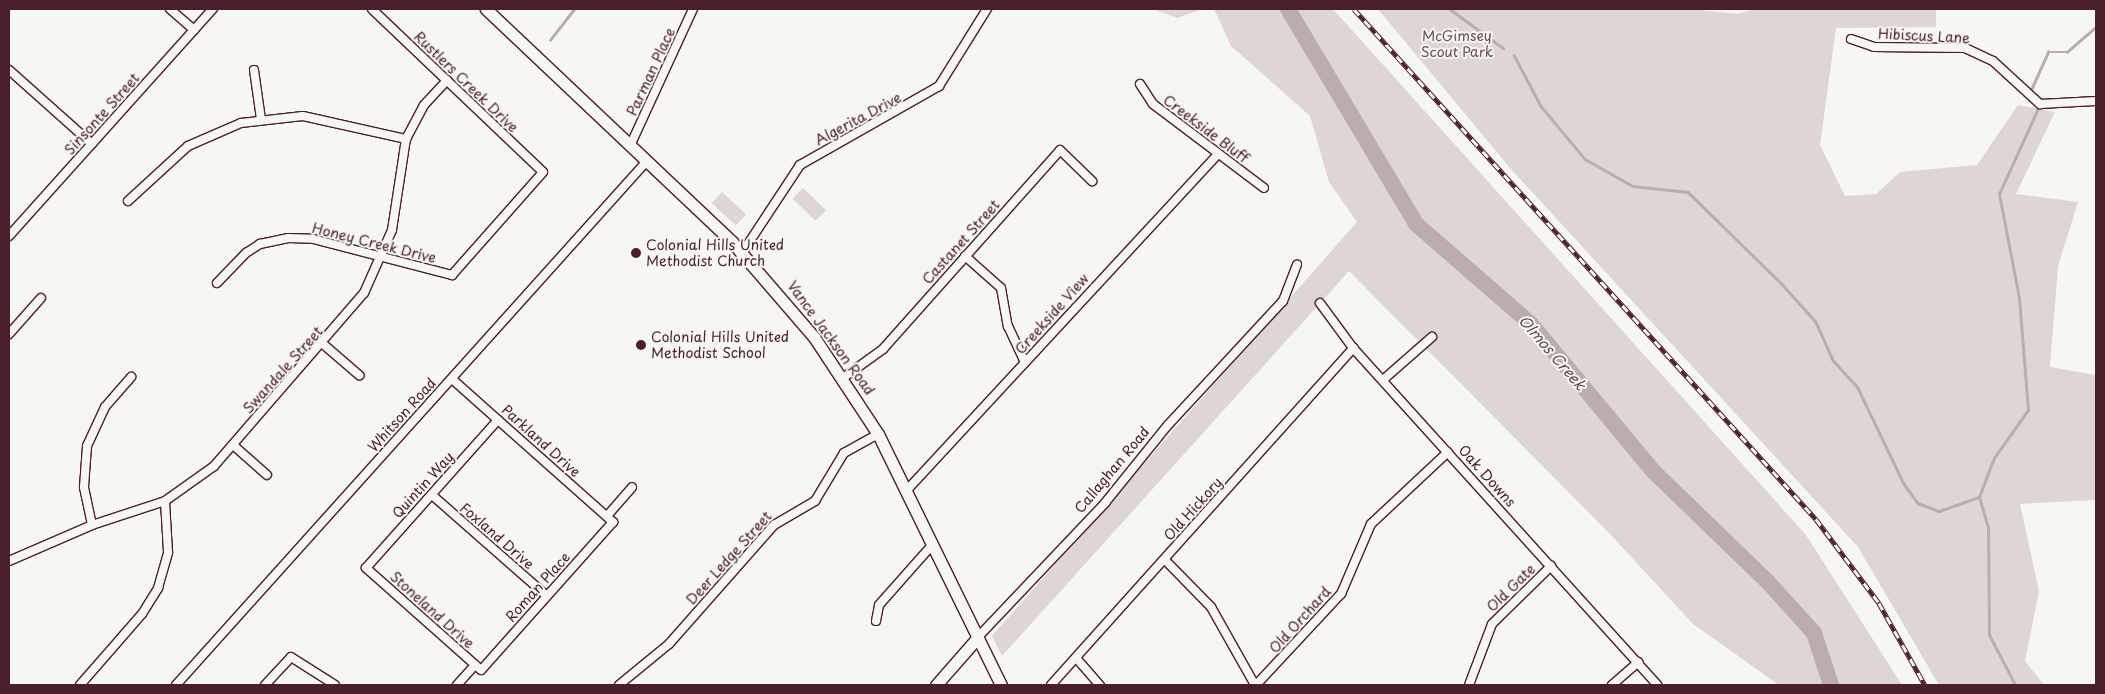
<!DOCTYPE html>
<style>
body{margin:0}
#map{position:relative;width:2105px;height:694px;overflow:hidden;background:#f6f6f2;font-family:"Playpen Sans",sans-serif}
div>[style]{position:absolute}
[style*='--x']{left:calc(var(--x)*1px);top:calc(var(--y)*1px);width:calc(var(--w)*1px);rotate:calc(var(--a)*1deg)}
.green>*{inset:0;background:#ddd6d5;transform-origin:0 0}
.stream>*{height:2.5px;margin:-1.25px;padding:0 1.25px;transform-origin:1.25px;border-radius:1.25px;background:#bbadae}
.river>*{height:16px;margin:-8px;padding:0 8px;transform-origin:8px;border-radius:8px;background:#bbadae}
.roads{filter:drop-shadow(1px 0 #4a1f2b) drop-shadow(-1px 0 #4a1f2b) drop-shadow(0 1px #4a1f2b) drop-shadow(0 -1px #4a1f2b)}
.street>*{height:8px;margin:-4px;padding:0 4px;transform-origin:4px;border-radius:4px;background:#f6f6f2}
.secondary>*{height:11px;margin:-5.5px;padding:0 5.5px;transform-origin:5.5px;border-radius:5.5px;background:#f6f6f2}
.rail>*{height:4.5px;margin-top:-2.25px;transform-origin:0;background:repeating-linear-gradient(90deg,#f6f6f2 0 8px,#4a1f2b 0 16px);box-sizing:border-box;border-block:1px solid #4a1f2b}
.dots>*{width:14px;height:14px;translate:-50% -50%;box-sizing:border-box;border:2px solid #f6f6f2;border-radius:50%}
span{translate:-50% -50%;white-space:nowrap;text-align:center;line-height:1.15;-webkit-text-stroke:4px #f6f6f2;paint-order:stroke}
.park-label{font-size:14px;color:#6f4d56}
.street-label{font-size:14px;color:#4a1f2b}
.poi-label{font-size:14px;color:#4a1f2b}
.left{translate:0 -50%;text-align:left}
.water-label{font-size:15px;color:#6c4a52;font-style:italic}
.frame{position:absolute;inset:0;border:10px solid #4a1f2b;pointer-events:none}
</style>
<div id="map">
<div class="green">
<div style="clip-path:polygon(1153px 9px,1203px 9px,1177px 18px)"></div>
<div style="clip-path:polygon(1214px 9px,1333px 9px,1806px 535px,1902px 685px,1779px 685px,1693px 624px,1610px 534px,1349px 271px,1002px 656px,992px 636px,1357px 222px,1329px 182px,1310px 116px,1231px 46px)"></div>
<div style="clip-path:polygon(1378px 9px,1689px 9px,1738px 14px,1754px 9px,1936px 9px,1936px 27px,1836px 28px,1820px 145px,1845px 196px,1876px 194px,1900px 172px,1977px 165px,2018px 105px,2055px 112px,2016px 194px,2078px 202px,2058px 266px,2050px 367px,2096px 375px,2096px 500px,2020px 504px,2039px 591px,2025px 661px,2044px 685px,1939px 685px,1858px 547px,1510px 168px)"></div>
<div style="left:803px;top:188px;width:32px;height:15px;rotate:44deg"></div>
<div style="left:722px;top:192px;width:33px;height:15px;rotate:43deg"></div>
</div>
<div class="stream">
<div style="--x:1450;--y:9;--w:66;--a:36.3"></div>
<div style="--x:550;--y:40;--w:39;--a:-52"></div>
<div style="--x:1514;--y:55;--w:58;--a:62.1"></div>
<div style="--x:1541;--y:106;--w:69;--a:50.3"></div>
<div style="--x:1585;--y:159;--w:55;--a:29.4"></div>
<div style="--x:1633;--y:186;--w:55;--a:6.2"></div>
<div style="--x:1688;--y:192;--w:132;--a:44.4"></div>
<div style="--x:1782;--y:284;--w:51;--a:48.2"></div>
<div style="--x:1816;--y:322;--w:42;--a:65.9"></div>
<div style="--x:1833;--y:360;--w:38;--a:48"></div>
<div style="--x:1858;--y:388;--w:106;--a:64.4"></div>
<div style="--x:1904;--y:484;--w:24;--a:54"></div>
<div style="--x:1918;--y:503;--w:22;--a:21"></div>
<div style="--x:1939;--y:511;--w:42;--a:-19.3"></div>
<div style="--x:2030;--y:92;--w:44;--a:-65.8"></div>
<div style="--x:2048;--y:52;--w:19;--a:0"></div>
<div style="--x:2067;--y:52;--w:38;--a:-41"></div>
<div style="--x:2015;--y:685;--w:56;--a:-117.5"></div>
<div style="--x:1989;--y:635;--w:107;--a:-90.5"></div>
<div style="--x:1988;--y:528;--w:32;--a:-106"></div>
<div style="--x:1979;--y:497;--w:42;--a:-69"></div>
<div style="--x:1994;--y:458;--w:59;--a:-54.7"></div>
<div style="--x:2028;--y:410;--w:112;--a:-94.6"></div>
<div style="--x:2019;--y:298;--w:106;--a:-100.9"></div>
<div style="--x:1999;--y:194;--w:99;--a:-65.5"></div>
</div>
<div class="river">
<div style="--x:1288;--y:9;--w:250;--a:59.2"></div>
<div style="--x:1416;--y:224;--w:152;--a:41"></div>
<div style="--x:1531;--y:324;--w:190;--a:50.3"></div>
<div style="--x:1652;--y:470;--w:160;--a:44"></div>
<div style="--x:1767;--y:581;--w:70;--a:47.9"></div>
<div style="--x:1814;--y:633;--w:55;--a:71.9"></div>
</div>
<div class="roads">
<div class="street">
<div style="--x:170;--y:9;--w:32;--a:41"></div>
<div style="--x:1851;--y:39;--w:24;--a:19"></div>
<div style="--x:1874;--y:47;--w:91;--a:0.6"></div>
<div style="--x:1965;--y:48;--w:31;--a:25"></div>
<div style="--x:1993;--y:61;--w:64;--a:42.5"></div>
<div style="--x:2040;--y:104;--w:56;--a:-3.1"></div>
<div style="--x:9;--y:70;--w:111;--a:41.7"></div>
<div style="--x:254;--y:70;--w:49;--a:81.9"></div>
<div style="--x:1140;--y:84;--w:24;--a:57"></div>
<div style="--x:1153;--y:104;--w:139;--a:37.1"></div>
<div style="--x:630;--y:146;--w:151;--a:-65.3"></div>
<div style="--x:128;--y:201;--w:81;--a:-42.5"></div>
<div style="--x:188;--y:146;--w:58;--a:-23.5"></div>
<div style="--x:241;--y:123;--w:62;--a:-6.4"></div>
<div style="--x:303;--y:116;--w:106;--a:12.6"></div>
<div style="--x:9;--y:236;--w:305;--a:-48.1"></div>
<div style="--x:742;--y:253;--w:105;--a:-56.6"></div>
<div style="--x:800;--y:165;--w:160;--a:-29.6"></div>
<div style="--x:939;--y:86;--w:91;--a:-58.1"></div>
<div style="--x:965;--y:256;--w:48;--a:41.6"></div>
<div style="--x:1001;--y:288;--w:39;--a:80"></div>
<div style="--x:1008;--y:326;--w:40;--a:65"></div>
<div style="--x:217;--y:283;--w:42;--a:-46"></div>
<div style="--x:246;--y:253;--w:17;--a:-33"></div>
<div style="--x:260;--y:244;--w:29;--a:-12"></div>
<div style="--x:288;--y:238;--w:25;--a:2"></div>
<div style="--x:313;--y:239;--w:144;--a:14.5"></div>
<div style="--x:452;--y:275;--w:137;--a:-48.5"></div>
<div style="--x:543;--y:172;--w:236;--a:-136.4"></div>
<div style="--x:1320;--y:303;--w:56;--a:53.7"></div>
<div style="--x:1353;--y:348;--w:454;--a:47.9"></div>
<div style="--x:9;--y:334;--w:48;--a:-48.4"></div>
<div style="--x:323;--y:344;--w:48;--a:40.7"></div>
<div style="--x:843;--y:378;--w:49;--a:-35.9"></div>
<div style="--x:883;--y:349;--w:266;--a:-48.3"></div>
<div style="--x:1060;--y:150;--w:45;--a:44.1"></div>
<div style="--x:452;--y:379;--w:62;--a:41.7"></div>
<div style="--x:498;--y:420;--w:154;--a:41.6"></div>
<div style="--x:613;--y:522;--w:198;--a:131.7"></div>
<div style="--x:481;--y:670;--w:154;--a:-138.4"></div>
<div style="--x:366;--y:568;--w:198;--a:-48.3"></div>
<div style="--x:1384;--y:379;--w:64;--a:-41.2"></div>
<div style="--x:233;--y:445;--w:45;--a:41.4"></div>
<div style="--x:907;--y:490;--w:455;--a:-47.2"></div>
<div style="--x:432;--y:495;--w:153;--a:41.3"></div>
<div style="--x:607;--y:516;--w:38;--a:-49"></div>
<div style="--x:92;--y:525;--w:39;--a:-102"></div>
<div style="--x:84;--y:487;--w:41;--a:-85.8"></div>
<div style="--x:87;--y:446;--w:43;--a:-65.2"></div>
<div style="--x:105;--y:407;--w:40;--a:-49"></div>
<div style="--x:1165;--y:560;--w:66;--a:45.6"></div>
<div style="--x:1211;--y:607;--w:90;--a:60.6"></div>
<div style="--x:9;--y:561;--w:90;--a:-23.4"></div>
<div style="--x:92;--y:525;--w:77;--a:-18.2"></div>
<div style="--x:165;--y:501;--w:60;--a:-35.5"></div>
<div style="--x:214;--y:466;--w:229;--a:-49.1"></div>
<div style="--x:364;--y:293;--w:69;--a:-66"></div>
<div style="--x:392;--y:230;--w:92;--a:-81.3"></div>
<div style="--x:406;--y:139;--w:38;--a:-62"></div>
<div style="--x:424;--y:105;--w:34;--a:-47"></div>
<div style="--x:876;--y:621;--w:16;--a:-79"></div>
<div style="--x:879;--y:605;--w:81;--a:-48.5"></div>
<div style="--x:978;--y:637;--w:185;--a:-46.5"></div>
<div style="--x:1105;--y:503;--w:100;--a:-51.1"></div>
<div style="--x:1168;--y:425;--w:169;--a:-47.2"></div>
<div style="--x:1283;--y:301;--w:39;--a:-69"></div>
<div style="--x:1077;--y:659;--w:35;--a:49"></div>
<div style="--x:80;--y:685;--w:94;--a:-48.9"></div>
<div style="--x:142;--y:614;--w:31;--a:-58"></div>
<div style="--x:158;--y:588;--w:37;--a:-74"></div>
<div style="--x:168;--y:552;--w:51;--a:-93.4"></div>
<div style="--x:176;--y:685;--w:705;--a:-48.05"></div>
<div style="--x:265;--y:685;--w:38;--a:-47"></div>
<div style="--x:291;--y:657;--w:52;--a:32.5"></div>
<div style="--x:457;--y:685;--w:27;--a:-48"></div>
<div style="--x:619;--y:685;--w:65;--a:-39.4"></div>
<div style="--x:669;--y:644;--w:159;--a:-48.6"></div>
<div style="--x:774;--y:525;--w:48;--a:-30.3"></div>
<div style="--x:815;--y:501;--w:56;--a:-58.9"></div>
<div style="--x:844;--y:453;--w:39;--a:-29"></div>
<div style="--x:1051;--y:685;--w:453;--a:-48.1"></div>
<div style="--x:1256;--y:685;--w:125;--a:-47"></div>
<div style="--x:1341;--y:594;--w:76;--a:-66.8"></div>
<div style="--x:1371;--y:524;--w:105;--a:-43.1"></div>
<div style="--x:1469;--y:685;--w:65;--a:-69.3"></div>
<div style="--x:1492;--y:624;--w:83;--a:-44.5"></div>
<div style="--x:1612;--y:685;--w:35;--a:-41"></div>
</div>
<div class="secondary">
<div style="--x:486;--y:9;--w:339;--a:43.4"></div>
<div style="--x:732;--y:242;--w:125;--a:49.2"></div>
<div style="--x:814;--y:337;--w:116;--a:56.6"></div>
<div style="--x:878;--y:434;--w:280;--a:63.9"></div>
<div style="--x:936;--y:685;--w:64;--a:-48.8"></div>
</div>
</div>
<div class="rail">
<div style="--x:1354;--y:9;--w:688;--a:47.83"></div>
<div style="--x:1816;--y:519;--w:105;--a:53.1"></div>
<div style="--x:1879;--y:603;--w:94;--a:60.7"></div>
</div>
<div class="dots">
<div style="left:636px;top:253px;background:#4a1f2b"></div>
<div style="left:641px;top:345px;background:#4a1f2b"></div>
</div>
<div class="park-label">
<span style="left:1457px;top:44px">McGimsey<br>Scout Park</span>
</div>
<div class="street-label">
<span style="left:1924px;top:36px;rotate:3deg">Hibiscus Lane</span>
<span style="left:651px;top:72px;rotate:-65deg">Parman Place</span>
<span style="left:466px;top:82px;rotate:44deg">Rustlers Creek Drive</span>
<span style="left:102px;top:114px;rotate:-48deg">Sinsonte Street</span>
<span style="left:858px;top:119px;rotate:-28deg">Algerita Drive</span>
<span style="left:1206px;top:129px;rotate:37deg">Creekside Bluff</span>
<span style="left:961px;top:242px;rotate:-48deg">Castanet Street</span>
<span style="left:374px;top:243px;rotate:14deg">Honey Creek Drive</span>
<span style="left:1052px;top:314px;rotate:-48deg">Creekside View</span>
<span style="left:831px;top:338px;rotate:54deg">Vance Jackson Road</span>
<span style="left:283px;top:370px;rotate:-48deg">Swandale Street</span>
<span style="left:402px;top:415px;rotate:-48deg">Whitson Road</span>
<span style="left:541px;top:441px;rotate:42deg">Parkland Drive</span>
<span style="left:1112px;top:470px;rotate:-50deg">Callaghan Road</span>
<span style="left:1487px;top:476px;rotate:48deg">Oak Downs</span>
<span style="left:423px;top:485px;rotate:-48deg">Quintin Way</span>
<span style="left:1193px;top:509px;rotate:-48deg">Old Hickory</span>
<span style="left:497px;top:536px;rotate:41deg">Foxland Drive</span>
<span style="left:729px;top:558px;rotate:-48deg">Deer Ledge Street</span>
<span style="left:538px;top:587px;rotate:-48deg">Roman Place</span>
<span style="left:1511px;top:588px;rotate:-44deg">Old Gate</span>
<span style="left:432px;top:610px;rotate:42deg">Stoneland Drive</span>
<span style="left:1300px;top:620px;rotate:-48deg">Old Orchard</span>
</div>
<div class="poi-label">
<span class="left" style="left:646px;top:253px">Colonial Hills United<br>Methodist Church</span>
<span class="left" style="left:651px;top:345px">Colonial Hills United<br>Methodist School</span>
</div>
<div class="water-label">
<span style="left:1553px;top:352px;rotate:49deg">Olmos Creek</span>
</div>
<div class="frame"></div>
</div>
